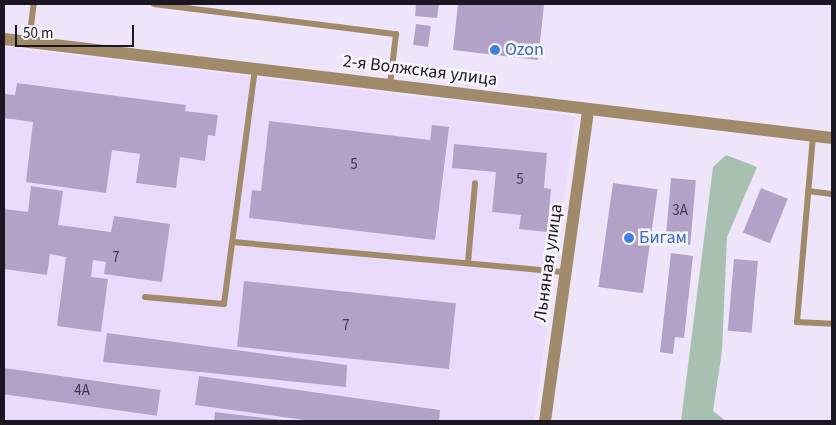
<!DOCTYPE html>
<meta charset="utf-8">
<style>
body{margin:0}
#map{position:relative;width:836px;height:425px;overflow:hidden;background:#eee5fa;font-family:"Source Sans 3",sans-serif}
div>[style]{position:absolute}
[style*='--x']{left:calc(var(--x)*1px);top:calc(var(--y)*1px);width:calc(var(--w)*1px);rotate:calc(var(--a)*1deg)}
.built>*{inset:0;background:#eadbfd}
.green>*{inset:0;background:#a7c0af}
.building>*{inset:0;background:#b3a2c8;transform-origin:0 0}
.service>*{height:6px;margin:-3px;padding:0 3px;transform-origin:3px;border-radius:3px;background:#a18a6a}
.minor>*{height:12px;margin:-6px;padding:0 6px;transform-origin:6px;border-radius:6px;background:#a18a6a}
.tertiary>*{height:12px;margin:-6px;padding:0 6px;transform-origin:6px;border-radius:6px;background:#a18a6a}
.dots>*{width:14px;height:14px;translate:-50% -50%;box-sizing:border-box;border:2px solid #f8f5fc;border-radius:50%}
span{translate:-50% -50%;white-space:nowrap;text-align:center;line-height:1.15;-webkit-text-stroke:5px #f8f5fc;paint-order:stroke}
.number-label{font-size:15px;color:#42394c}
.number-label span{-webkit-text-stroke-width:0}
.shop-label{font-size:18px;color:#366cbe}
.left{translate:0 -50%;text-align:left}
.street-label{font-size:18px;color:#1c1622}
.frame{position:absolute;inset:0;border:5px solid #1c1622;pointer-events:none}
.scale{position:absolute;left:15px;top:25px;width:119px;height:22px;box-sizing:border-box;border:2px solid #1c1622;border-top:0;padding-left:6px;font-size:15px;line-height:18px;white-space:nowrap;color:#1c1622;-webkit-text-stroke:4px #f8f5fc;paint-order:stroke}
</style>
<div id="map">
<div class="built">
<div style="clip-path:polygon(4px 47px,575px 116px,534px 421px,4px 421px)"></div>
</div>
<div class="green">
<div style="clip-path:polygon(726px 155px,757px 167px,727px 237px,722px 351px,713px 411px,726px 421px,681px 421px,713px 167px)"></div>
</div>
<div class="building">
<div style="clip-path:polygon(416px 4px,439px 4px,437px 18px,415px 16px)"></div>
<div style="clip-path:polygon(458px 4px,544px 5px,538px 60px,453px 50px)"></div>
<div style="left:416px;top:24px;width:15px;height:21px;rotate:8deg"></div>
<div style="clip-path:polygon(17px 83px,186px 105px,185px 111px,218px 115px,215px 136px,208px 135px,205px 161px,180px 157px,176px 188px,136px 183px,140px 154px,112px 150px,106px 193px,26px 182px,33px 122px,4px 118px,5px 94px,15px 95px)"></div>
<div style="clip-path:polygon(269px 121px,430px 140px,432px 125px,449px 127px,435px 240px,249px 218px,252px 190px,261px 191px)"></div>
<div style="clip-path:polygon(454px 144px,547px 153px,544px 188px,551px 189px,547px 232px,519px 229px,521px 215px,492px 212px,496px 172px,452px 168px)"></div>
<div style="left:671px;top:178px;width:25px;height:65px;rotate:5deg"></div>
<div style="left:613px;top:183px;width:45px;height:105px;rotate:8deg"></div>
<div style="clip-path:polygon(31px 186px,63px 191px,58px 225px,111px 232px,114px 216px,170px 224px,162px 282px,104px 274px,106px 262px,93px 260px,91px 277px,108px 279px,101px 332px,57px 326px,66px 257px,50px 254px,47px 275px,4px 269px,4px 209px,28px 212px)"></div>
<div style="left:761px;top:188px;width:29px;height:48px;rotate:22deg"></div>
<div style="clip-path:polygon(671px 253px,693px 256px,684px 338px,675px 337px,673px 354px,660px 352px)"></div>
<div style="left:734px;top:259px;width:24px;height:72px;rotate:5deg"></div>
<div style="left:244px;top:281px;width:213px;height:66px;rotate:6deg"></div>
<div style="clip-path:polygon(107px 333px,347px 365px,346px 387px,103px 362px)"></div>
<div style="left:4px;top:368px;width:158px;height:26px;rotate:8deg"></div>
<div style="clip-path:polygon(199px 376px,440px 410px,439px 421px,312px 421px,195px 405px)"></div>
<div style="clip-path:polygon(215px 412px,282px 420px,281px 421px,214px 421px)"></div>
</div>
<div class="service">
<div style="--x:154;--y:4;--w:244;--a:7.1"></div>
<div style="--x:396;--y:34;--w:51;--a:96.7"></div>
<div style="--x:29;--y:42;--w:38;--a:-83"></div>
<div style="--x:813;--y:136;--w:187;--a:94.9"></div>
<div style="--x:797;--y:322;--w:35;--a:3"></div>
<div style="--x:808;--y:191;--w:24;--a:7"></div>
<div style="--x:233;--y:242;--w:333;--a:5.2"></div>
<div style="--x:468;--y:262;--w:79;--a:-84.9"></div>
<div style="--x:145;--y:297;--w:79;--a:5.1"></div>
<div style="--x:224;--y:304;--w:237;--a:-82.5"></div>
</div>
<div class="minor">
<div style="--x:545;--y:421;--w:314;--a:-82.1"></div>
</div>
<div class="tertiary">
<div style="--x:4;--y:39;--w:834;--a:6.82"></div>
</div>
<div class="dots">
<div style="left:495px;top:50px;background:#3f7fe0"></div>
<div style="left:629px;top:238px;background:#3f7fe0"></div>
</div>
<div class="number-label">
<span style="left:354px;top:165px">5</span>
<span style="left:520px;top:180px">5</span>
<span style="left:680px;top:211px">3А</span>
<span style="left:116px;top:258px">7</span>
<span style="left:346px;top:326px">7</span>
<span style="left:82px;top:391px">4А</span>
</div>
<div class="shop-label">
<span class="left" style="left:505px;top:50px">Ozon</span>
<span class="left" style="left:639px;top:238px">Бигам</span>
</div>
<div class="street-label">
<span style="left:420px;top:71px;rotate:7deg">2-я Волжская улица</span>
<span style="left:549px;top:263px;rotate:-82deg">Льняная улица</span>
</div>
<div class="frame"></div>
<div class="scale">50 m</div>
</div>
